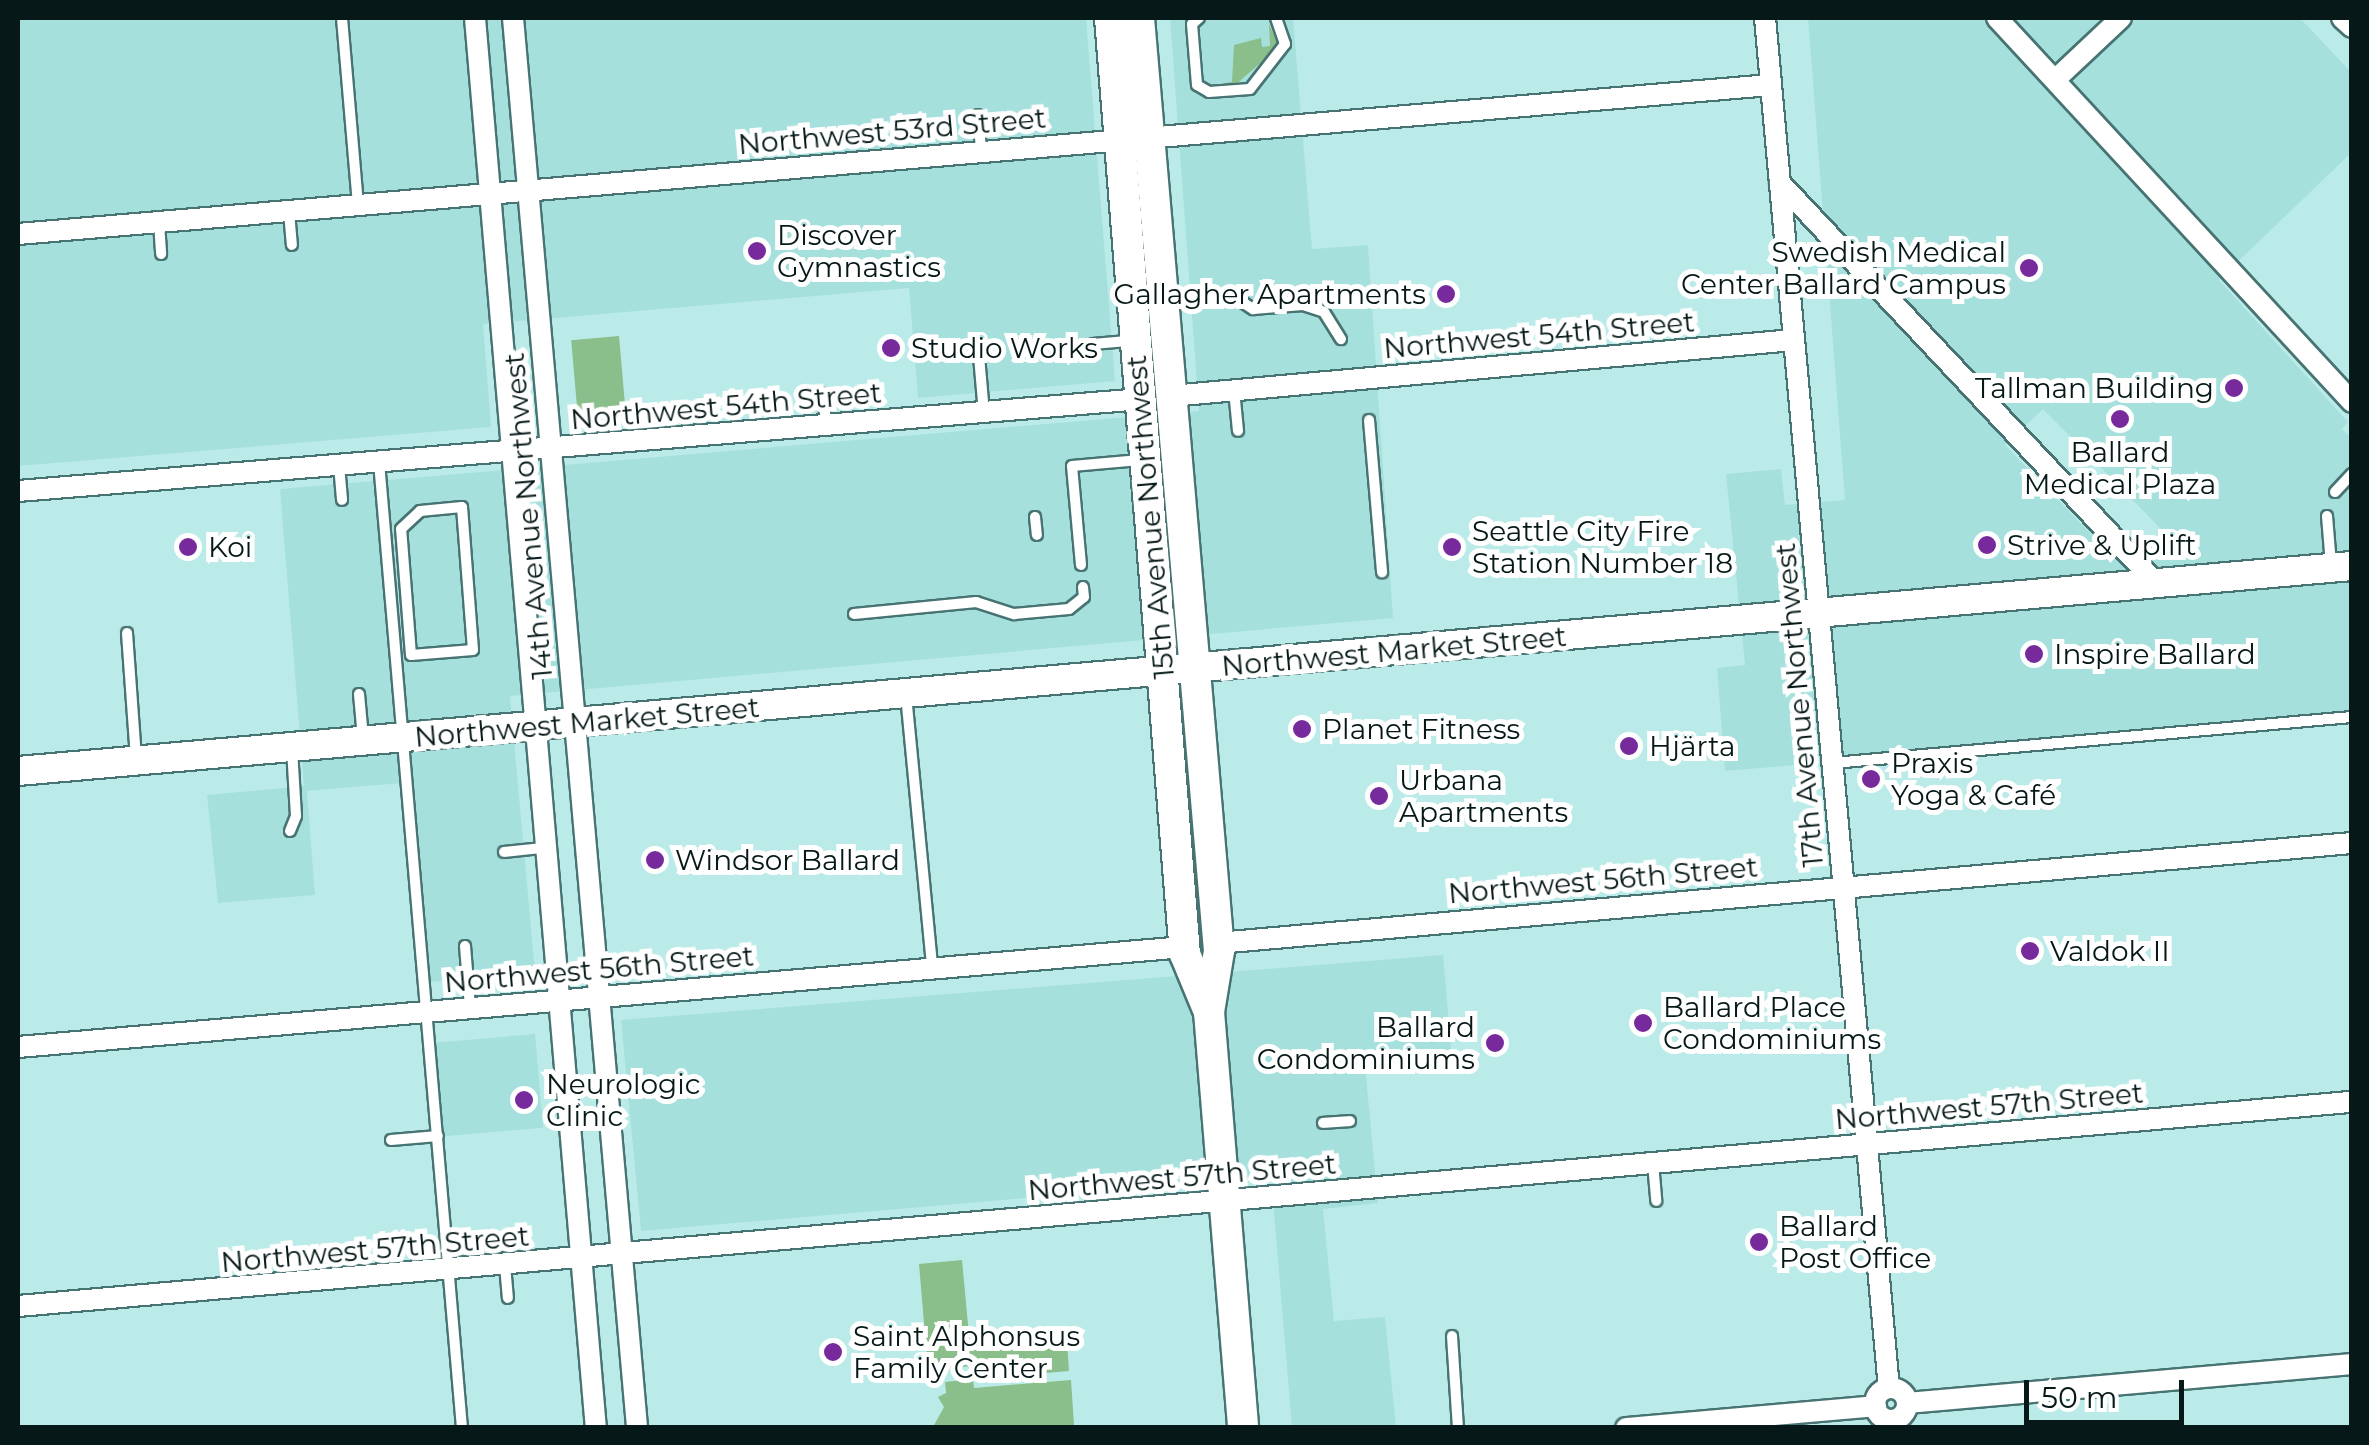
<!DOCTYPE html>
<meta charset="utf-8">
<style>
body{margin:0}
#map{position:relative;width:2369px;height:1445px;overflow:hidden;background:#bbebe9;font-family:Montserrat,sans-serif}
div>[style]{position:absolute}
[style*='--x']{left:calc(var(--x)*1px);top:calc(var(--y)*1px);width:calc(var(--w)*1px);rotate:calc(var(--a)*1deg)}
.built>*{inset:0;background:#a6e0dd;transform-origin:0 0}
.green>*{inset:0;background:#8abe8a;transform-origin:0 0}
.roads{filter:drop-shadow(2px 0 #477472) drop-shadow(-2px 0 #477472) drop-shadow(0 2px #477472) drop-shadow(0 -2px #477472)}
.lane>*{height:10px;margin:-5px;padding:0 5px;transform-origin:5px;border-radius:5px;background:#fff}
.street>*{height:20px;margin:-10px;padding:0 10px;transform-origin:10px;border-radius:10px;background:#fff}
.street>.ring{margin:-10px;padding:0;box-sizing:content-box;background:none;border:20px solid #fff;border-radius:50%}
.secondary>*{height:28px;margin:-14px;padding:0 14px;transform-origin:14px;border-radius:14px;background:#fff}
.primary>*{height:30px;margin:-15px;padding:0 15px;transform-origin:15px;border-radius:15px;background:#fff}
.dots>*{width:28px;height:28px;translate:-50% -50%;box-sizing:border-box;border:5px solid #fff;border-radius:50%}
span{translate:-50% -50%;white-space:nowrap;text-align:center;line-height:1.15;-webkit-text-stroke:10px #fff;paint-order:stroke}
.street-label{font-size:28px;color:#061918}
.poi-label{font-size:28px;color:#061918}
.left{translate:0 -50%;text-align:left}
.right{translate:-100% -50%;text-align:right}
.frame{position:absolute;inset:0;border:20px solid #061918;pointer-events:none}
.scale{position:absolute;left:2024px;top:1380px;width:160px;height:45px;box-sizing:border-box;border:5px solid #061918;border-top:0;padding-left:12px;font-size:30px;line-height:35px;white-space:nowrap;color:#061918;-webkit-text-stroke:8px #fff;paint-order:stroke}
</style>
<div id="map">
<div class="built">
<div style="clip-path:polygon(18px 18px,1086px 18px,1115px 381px,918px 398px,909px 288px,483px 324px,491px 427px,18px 466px)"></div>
<div style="clip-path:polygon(1170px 18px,1293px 18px,1312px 249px,1368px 245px,1393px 618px,510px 696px,535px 972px,420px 983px,402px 783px,307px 791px,315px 895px,218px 903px,207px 795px,304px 786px,280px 489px,1199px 411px)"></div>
<div style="clip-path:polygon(evenodd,1808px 18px,2300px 18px,2351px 72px,2351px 153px,2219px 280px,2348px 422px,2342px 429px,2352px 439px,2351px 717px,1725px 771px,1717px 668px,1745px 665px,1726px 474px,1781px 469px,1785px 505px,1845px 500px,1808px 18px,2043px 409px,2168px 536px,2168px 537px,2099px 542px,2005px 445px,2043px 409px)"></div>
<div style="clip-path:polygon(1443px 955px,1452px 1058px,1365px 1065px,1378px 1203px,1323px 1209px,1334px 1321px,1385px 1317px,1396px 1427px,1292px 1427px,1271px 1177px,641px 1231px,621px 1020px)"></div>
<div style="left:535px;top:1034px;width:94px;height:110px;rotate:85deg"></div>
</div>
<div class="green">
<div style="clip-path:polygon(1269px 24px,1279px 47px,1235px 85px,1209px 86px,1232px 82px,1234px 45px,1261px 38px,1262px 47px,1270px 46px)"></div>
<div style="left:619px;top:336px;width:76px;height:48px;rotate:85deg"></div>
<div style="clip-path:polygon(962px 1260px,969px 1335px,1066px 1327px,1069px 1371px,973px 1379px,974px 1388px,1071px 1380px,1074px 1425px,933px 1427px,944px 1407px,938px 1397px,946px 1393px,945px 1382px,973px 1379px,972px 1366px,928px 1370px,919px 1264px)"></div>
</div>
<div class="roads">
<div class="lane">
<div style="--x:342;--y:18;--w:188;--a:85.1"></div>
<div style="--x:1199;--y:18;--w:9;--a:139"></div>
<div style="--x:1192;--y:24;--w:61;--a:85.3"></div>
<div style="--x:1197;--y:85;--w:14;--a:30"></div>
<div style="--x:1209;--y:92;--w:41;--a:-4.2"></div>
<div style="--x:1250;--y:89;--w:57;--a:-52.1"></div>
<div style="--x:1285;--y:44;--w:28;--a:-109"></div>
<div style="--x:978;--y:115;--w:36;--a:85"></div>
<div style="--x:289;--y:212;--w:33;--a:85"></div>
<div style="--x:159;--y:223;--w:31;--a:86"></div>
<div style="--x:1235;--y:297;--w:22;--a:34"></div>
<div style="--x:1253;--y:309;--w:50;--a:-4.6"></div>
<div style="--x:1303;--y:305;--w:22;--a:18"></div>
<div style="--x:1324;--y:312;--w:32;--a:58"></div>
<div style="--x:1093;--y:344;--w:37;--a:-5"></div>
<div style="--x:979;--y:356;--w:57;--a:85"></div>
<div style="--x:1234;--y:390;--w:41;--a:84.4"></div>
<div style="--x:823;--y:394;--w:31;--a:84"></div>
<div style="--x:1369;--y:420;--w:153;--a:85.1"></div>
<div style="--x:379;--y:462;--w:970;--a:85.09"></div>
<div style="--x:339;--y:465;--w:35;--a:85"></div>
<div style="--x:2335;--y:492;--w:25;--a:-47"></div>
<div style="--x:462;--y:507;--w:143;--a:85.6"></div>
<div style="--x:473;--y:650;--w:62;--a:175.4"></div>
<div style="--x:411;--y:655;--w:126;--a:-94.5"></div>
<div style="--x:401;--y:529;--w:26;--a:-43"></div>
<div style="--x:420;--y:511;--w:42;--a:-5.4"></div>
<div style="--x:2327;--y:516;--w:49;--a:85.3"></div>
<div style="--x:1035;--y:517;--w:18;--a:84"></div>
<div style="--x:1081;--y:565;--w:99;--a:-95.2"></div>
<div style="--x:1072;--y:466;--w:68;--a:-5"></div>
<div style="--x:854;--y:614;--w:123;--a:-5.6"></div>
<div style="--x:976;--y:602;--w:40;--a:18"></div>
<div style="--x:1014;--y:614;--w:55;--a:-5.2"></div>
<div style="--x:1069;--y:609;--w:19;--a:-39"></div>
<div style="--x:1084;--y:597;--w:10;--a:-96"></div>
<div style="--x:127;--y:633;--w:126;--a:85.9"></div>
<div style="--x:359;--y:694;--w:44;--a:84.8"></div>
<div style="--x:906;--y:695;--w:273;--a:84.5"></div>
<div style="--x:1833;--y:763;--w:521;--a:-5.07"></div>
<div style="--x:290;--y:831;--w:16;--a:-68"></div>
<div style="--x:296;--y:816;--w:68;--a:-93.4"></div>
<div style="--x:504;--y:852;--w:39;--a:-6"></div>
<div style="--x:465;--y:946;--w:61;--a:85.3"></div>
<div style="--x:1323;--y:1123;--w:27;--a:-4"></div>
<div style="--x:391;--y:1140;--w:47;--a:-4.9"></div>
<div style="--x:1653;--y:1163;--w:38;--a:85"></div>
<div style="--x:505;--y:1265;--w:33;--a:85"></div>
<div style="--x:1452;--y:1336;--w:92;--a:86.3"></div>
</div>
<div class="street">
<div style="--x:475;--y:18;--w:1415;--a:85.1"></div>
<div style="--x:513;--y:18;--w:1415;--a:84.97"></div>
<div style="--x:1765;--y:18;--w:1376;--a:84.83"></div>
<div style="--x:1997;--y:18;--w:523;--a:47.25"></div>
<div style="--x:2342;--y:18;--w:13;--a:42"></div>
<div style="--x:2056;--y:79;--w:89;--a:-43.2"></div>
<div style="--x:1780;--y:183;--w:550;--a:46.77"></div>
<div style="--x:18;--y:234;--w:1759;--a:-4.86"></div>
<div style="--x:1171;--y:396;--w:625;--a:-5.14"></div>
<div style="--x:18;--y:491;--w:1127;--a:-4.68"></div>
<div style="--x:1218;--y:943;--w:1138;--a:-5.04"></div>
<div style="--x:18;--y:1047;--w:1171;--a:-4.9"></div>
<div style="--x:18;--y:1306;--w:2343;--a:-5"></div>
<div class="ring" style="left:1875px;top:1388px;width:12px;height:12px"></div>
<div style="--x:1907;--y:1403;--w:447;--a:-5"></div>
<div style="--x:1626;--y:1428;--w:251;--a:-5"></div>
</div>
<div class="secondary">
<div style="--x:18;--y:771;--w:2343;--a:-5.02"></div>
</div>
<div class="primary">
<div style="--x:1110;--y:18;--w:939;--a:85.42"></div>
<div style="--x:1185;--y:954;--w:63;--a:67.5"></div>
<div style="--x:1139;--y:18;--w:936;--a:85.1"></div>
<div style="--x:1219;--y:951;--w:62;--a:99.3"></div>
<div style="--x:1209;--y:1012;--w:417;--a:85.3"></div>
</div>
</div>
<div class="dots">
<div style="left:757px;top:251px;background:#772a9b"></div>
<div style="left:2029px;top:268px;background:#772a9b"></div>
<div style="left:1446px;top:294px;background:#772a9b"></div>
<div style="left:891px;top:348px;background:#772a9b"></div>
<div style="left:2234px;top:388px;background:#772a9b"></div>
<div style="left:2120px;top:419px;background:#772a9b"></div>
<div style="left:1987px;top:545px;background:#772a9b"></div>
<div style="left:188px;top:547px;background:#772a9b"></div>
<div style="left:1452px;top:547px;background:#772a9b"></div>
<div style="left:2034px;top:654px;background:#772a9b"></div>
<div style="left:1302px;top:729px;background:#772a9b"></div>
<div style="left:1629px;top:746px;background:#772a9b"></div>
<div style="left:1871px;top:779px;background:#772a9b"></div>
<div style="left:1379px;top:796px;background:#772a9b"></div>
<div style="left:655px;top:860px;background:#772a9b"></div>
<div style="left:2030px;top:951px;background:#772a9b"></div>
<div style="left:1643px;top:1023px;background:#772a9b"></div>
<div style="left:1495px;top:1043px;background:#772a9b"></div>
<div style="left:524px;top:1100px;background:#772a9b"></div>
<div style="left:1759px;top:1242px;background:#772a9b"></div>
<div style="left:833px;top:1352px;background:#772a9b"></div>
</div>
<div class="street-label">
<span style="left:892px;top:131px;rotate:-5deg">Northwest 53rd Street</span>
<span style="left:1539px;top:335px;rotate:-5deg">Northwest 54th Street</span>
<span style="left:726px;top:406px;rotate:-5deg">Northwest 54th Street</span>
<span style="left:528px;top:516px;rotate:-95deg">14th Avenue Northwest</span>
<span style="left:1150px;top:517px;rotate:-95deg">15th Avenue Northwest</span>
<span style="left:1394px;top:651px;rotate:-5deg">Northwest Market Street</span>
<span style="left:1799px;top:705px;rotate:-95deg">17th Avenue Northwest</span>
<span style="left:587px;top:722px;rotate:-5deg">Northwest Market Street</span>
<span style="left:1603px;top:880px;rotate:-5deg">Northwest 56th Street</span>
<span style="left:599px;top:969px;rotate:-5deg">Northwest 56th Street</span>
<span style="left:1989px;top:1106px;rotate:-5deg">Northwest 57th Street</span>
<span style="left:1182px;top:1177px;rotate:-5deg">Northwest 57th Street</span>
<span style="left:375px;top:1249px;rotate:-5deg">Northwest 57th Street</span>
</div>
<div class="poi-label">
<span class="left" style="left:777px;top:251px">Discover<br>Gymnastics</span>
<span class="right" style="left:2006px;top:268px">Swedish Medical<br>Center Ballard Campus</span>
<span class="right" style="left:1426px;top:294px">Gallagher Apartments</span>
<span class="left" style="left:911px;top:348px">Studio Works</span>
<span class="right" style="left:2214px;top:388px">Tallman Building</span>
<span style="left:2120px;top:468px">Ballard<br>Medical Plaza</span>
<span class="left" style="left:1472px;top:547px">Seattle City Fire<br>Station Number 18</span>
<span class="left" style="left:2007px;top:545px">Strive &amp; Uplift</span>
<span class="left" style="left:208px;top:547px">Koi</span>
<span class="left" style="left:2054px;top:654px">Inspire Ballard</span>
<span class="left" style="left:1322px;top:729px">Planet Fitness</span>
<span class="left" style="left:1649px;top:746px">Hjärta</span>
<span class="left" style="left:1891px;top:779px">Praxis<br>Yoga &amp; Café</span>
<span class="left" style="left:1399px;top:796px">Urbana<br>Apartments</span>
<span class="left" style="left:675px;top:860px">Windsor Ballard</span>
<span class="left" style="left:2050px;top:951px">Valdok II</span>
<span class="left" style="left:1663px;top:1023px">Ballard Place<br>Condominiums</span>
<span class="right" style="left:1475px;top:1043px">Ballard<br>Condominiums</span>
<span class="left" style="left:546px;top:1100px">Neurologic<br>Clinic</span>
<span class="left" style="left:1779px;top:1242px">Ballard<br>Post Office</span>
<span class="left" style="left:853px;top:1352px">Saint Alphonsus<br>Family Center</span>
</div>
<div class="frame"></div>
<div class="scale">50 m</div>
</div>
